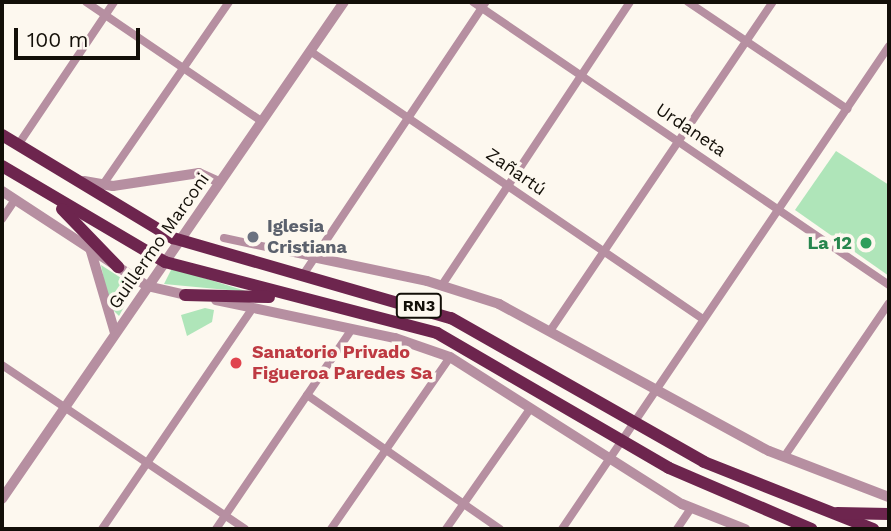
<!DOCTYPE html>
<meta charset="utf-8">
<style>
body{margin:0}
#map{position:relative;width:891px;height:531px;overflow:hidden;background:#fdf8ef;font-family:"Work Sans",sans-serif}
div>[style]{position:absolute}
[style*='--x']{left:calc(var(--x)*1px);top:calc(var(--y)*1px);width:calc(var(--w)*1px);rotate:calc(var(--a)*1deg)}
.green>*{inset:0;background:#afe5b9}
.minor>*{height:8px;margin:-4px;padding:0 4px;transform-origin:4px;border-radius:4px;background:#b68fa1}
.tertiary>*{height:10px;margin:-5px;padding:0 5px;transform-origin:5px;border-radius:5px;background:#b68fa1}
.trunk>*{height:12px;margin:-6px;padding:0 6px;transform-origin:6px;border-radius:6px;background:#6d254e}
.dots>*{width:19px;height:19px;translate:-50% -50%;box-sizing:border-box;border:4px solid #fdf8ef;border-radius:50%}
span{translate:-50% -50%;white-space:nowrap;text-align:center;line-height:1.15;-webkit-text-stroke:7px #fdf8ef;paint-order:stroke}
.shield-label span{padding:2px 5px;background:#fdf8ef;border:2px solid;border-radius:5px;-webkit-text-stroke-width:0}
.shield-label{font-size:16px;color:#130f08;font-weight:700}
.street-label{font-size:18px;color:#130f08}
.worship-label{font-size:18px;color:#5b616d;font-weight:700}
.left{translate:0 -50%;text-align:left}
.leisure-label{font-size:18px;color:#27864d;font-weight:700}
.right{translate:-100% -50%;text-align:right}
.health-label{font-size:18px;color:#be3a42;font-weight:700}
.frame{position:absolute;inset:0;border:4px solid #130f08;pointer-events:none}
.scale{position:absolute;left:14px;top:28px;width:126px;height:32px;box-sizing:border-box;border:4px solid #130f08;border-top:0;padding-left:9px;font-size:21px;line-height:24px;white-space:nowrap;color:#130f08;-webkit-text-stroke:5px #fdf8ef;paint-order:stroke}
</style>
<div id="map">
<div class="green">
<div style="clip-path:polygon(836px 151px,889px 185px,889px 276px,795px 210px)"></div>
<div style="clip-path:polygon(101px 265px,135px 287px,119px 316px,109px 306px)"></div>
<div style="clip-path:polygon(172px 268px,249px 292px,164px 284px)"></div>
<div style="clip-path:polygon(205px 308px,214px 310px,212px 322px,187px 336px,181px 315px)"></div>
</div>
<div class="minor">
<div style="--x:86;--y:2;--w:212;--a:34.2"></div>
<div style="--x:473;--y:2;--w:503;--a:34.23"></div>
<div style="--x:688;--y:2;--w:192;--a:33.9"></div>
<div style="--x:310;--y:51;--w:476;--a:34.3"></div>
<div style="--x:18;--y:145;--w:172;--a:-56.1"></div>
<div style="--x:102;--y:186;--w:224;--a:-55.4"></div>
<div style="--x:2;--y:219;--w:23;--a:-56"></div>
<div style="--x:224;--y:238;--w:91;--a:12.1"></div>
<div style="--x:303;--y:275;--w:329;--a:-56.2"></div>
<div style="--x:442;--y:285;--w:340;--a:-56.4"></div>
<div style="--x:550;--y:331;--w:397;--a:-55.9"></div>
<div style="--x:2;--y:365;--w:293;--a:34"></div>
<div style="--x:307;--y:395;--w:235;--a:34.8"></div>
<div style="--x:784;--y:457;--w:186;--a:-55.7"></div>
<div style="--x:102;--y:529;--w:268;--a:-55.7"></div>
<div style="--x:216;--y:529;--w:240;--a:-55.8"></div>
<div style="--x:331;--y:529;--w:209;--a:-55.3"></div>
<div style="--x:446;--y:529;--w:146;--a:-55"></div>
<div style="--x:562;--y:529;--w:583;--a:-55.9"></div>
<div style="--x:677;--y:529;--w:25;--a:-56"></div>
</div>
<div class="tertiary">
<div style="--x:84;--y:181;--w:29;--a:10"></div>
<div style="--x:113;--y:186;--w:87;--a:-8.6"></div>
<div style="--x:199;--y:173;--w:22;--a:24"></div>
<div style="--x:2;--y:191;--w:173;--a:33.2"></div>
<div style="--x:147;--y:286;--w:44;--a:13.1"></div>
<div style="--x:90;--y:248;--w:89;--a:73.6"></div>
<div style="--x:313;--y:257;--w:116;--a:11.9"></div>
<div style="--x:427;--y:281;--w:76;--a:17.7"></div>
<div style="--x:499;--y:304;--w:307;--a:28.6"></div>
<div style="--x:769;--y:451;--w:129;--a:21"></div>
<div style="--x:216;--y:300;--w:183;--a:12"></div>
<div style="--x:395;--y:338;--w:58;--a:19.1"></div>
<div style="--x:450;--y:357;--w:275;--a:32.4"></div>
<div style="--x:682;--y:504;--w:68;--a:21.6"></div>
<div style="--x:2;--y:499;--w:603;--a:-55.47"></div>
</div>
<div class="trunk">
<div style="--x:2;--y:135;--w:200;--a:31.1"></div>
<div style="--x:173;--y:238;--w:289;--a:16.1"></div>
<div style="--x:451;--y:318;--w:291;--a:29.6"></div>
<div style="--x:704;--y:462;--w:182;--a:21.6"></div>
<div style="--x:2;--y:166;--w:189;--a:30.5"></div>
<div style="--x:165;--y:262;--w:281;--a:14.6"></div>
<div style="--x:437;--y:333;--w:268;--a:30.2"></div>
<div style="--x:669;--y:468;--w:155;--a:23.2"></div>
<div style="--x:62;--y:209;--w:81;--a:46"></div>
<div style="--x:185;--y:295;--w:84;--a:1.4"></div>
<div style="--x:837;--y:513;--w:52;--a:1.1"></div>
</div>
<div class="dots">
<div style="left:253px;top:237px;background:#6b7280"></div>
<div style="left:866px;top:243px;background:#2e9e5b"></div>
<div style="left:236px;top:363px;background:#e0444e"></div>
</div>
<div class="shield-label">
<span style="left:419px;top:306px">RN3</span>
</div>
<div class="street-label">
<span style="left:691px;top:130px;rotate:34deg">Urdaneta</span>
<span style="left:516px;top:172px;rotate:35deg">Zañartú</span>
<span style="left:159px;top:241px;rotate:-55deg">Guillermo Marconi</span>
</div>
<div class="worship-label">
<span class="left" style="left:267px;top:237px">Iglesia<br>Cristiana</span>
</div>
<div class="leisure-label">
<span class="right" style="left:852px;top:243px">La 12</span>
</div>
<div class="health-label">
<span class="left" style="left:252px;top:363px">Sanatorio Privado<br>Figueroa Paredes Sa</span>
</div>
<div class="frame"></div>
<div class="scale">100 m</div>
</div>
